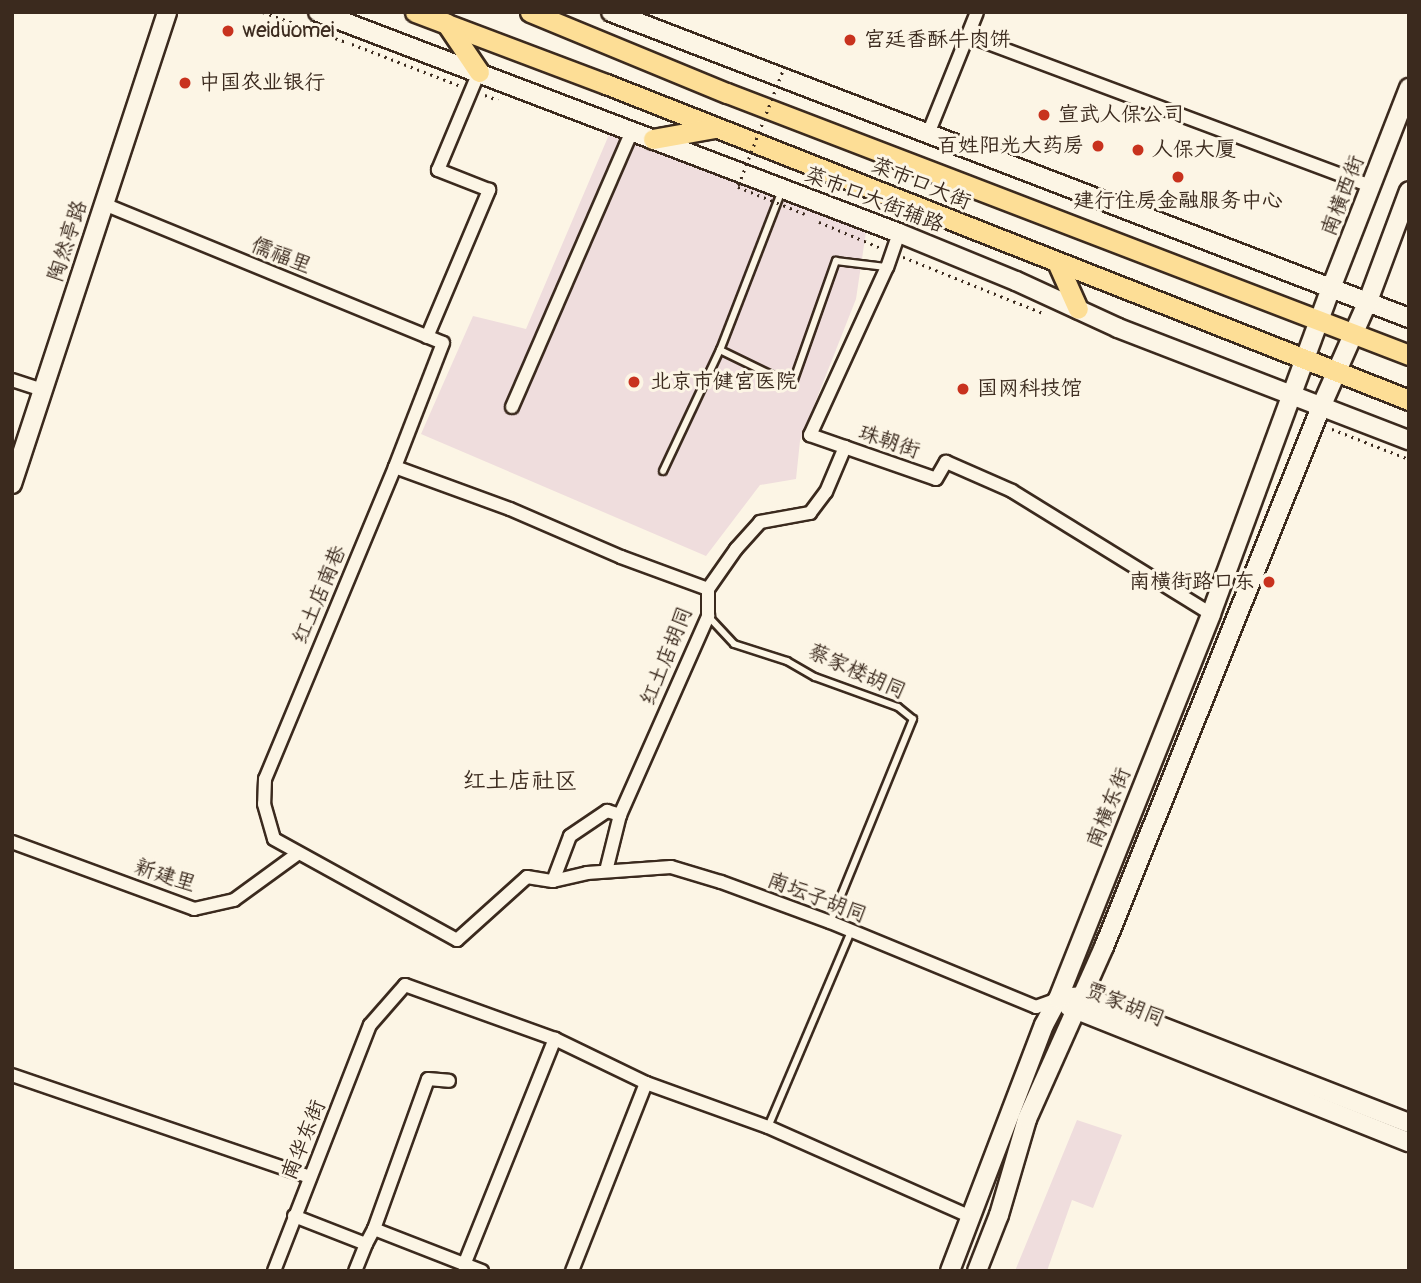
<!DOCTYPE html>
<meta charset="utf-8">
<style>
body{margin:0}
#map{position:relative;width:1421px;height:1283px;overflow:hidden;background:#fcf5e5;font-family:Pangolin,"LXGW WenKai TC",sans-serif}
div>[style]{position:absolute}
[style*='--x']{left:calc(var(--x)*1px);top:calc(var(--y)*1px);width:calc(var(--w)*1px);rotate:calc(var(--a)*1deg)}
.built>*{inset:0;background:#efdddd}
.path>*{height:2.5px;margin-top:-1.25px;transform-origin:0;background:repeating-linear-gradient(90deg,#3b2a1e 0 2px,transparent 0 7px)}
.roads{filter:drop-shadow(2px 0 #3b2a1e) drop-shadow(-2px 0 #3b2a1e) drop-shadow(0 2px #3b2a1e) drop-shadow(0 -2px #3b2a1e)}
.lane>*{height:6px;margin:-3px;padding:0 3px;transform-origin:3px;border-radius:3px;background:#fcf5e5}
.street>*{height:12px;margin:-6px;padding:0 6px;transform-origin:6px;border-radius:6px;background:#fcf5e5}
.secondary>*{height:18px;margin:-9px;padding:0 9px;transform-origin:9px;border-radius:9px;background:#fcf5e5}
.primary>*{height:19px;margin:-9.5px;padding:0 9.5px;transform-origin:9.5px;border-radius:9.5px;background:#fdde96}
.path-bridge>*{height:2.5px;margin-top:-1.25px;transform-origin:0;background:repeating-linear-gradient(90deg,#3b2a1e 0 2px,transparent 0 7px)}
.dots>*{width:19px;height:19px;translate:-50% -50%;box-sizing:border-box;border:4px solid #fcf5e5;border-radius:50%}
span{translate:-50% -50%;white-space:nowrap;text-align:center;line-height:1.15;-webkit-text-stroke:6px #fcf5e5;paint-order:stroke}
.poi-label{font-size:21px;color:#3b2a1e}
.left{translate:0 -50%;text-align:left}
.right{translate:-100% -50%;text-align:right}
.street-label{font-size:21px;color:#3b2a1e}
.neighbourhood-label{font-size:23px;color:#3b2a1e}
.frame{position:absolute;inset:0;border:14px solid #3b2a1e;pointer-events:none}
</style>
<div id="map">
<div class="built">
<div style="clip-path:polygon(611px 130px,866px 232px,856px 299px,800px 441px,796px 479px,760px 485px,706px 556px,421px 434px,473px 316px,526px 329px)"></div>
<div style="clip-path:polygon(1077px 1120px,1122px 1135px,1093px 1208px,1072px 1200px,1047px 1271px,1015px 1271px)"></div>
</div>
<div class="path">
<div style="--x:263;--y:12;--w:88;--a:19.9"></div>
<div style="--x:352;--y:44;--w:117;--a:21.1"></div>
<div style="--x:485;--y:95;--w:14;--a:21"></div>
<div style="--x:819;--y:222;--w:67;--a:22.8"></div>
<div style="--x:903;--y:257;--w:151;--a:21.8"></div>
<div style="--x:1332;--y:429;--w:83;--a:21.3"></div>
</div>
<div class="roads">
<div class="lane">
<div style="--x:720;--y:350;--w:80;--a:25.9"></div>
<div style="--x:792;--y:385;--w:132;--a:-70.5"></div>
<div style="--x:836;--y:261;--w:50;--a:6.8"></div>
<div style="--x:663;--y:471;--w:134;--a:-64.8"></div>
<div style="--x:720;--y:350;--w:172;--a:-68.8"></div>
<div style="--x:708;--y:616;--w:38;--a:47"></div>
<div style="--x:734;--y:644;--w:56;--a:17.8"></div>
<div style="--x:787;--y:661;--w:32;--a:30"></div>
<div style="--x:815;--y:677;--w:88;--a:19.9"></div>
<div style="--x:898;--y:707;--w:19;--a:39"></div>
<div style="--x:913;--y:719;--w:219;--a:112.2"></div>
<div style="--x:768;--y:1127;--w:213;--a:-67"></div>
</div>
<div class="street">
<div style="--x:969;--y:36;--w:429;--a:20.5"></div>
<div style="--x:928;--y:134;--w:131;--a:-68.1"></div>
<div style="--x:104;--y:204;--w:366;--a:22.3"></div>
<div style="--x:443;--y:343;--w:133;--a:111.2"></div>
<div style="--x:395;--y:467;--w:338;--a:112.6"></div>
<div style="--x:265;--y:779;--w:25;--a:92"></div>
<div style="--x:264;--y:804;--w:36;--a:74"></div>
<div style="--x:274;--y:839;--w:209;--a:28.9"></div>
<div style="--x:457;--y:940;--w:94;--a:-42"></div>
<div style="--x:527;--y:877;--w:26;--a:9"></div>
<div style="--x:553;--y:881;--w:48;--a:-69.3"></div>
<div style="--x:570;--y:836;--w:45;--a:-34"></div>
<div style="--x:607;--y:811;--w:14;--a:17"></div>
<div style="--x:899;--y:233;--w:36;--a:109"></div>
<div style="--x:887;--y:267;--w:185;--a:114.6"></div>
<div style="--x:810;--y:435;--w:133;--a:19.2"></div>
<div style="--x:936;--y:479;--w:20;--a:-60"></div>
<div style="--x:946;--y:462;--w:72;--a:23.7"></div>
<div style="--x:1012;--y:491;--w:234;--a:31.7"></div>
<div style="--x:427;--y:337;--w:160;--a:-67.1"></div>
<div style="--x:489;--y:190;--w:55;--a:-158.6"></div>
<div style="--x:438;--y:170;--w:106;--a:-67.3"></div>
<div style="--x:12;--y:380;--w:33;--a:18"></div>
<div style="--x:512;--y:407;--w:301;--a:-66.5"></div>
<div style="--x:395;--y:467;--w:122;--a:20.1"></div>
<div style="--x:510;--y:509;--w:121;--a:23.4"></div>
<div style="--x:621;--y:557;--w:93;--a:20.2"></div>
<div style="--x:12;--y:842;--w:194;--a:20.2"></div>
<div style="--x:194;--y:909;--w:41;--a:-12.7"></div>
<div style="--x:234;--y:900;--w:78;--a:-36.1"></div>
<div style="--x:606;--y:871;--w:58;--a:-76"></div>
<div style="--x:620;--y:815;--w:218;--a:-66.1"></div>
<div style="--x:708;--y:616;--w:27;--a:-90"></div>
<div style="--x:708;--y:589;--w:49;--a:-55"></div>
<div style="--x:736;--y:549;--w:36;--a:-48"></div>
<div style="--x:760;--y:522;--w:51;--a:-10.2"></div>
<div style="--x:810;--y:513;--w:26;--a:-53"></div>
<div style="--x:826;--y:492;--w:49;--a:-67.1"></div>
<div style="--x:553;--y:881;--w:35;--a:-13"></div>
<div style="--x:587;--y:873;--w:84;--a:-4.1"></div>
<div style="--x:671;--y:867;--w:52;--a:16.7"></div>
<div style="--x:721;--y:882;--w:116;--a:20.2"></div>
<div style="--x:830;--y:922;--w:223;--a:22.4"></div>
<div style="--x:1036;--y:1007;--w:23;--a:-20"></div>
<div style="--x:12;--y:1075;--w:315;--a:18.9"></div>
<div style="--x:294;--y:1216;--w:77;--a:21.3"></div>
<div style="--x:366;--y:1244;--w:29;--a:112"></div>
<div style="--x:374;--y:1229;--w:159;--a:-70.2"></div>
<div style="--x:428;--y:1079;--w:21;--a:5"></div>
<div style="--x:366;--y:1244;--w:17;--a:-62"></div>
<div style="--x:374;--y:1229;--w:116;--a:21.3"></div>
<div style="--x:464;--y:1265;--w:244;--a:-68.1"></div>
<div style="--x:274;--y:1271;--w:264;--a:-68.7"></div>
<div style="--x:370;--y:1025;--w:53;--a:-48.8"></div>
<div style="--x:405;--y:985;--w:159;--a:19.8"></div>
<div style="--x:555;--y:1039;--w:101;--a:25.8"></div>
<div style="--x:646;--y:1083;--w:130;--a:19.8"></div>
<div style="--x:768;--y:1127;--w:222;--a:23.9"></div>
<div style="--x:572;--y:1271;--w:202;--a:-68.5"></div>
</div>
<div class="secondary">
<div style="--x:318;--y:12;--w:622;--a:20.83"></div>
<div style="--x:899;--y:233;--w:126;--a:22.3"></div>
<div style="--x:1016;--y:281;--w:112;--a:24.7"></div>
<div style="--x:1118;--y:328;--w:312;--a:21.1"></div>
<div style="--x:611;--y:12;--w:855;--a:20.98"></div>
<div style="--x:12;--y:484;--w:497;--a:-71.8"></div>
<div style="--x:1072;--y:997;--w:11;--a:-5"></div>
<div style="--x:1083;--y:996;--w:350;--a:21.3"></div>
<div style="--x:1069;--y:1007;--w:366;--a:21.7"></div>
<div style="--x:950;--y:1271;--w:263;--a:-69.1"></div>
<div style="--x:1044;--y:1025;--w:30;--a:-62"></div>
<div style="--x:1058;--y:999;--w:414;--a:-68.3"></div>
<div style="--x:1211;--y:614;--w:347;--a:-69.8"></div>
<div style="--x:1331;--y:288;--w:215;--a:-68.7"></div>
<div style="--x:977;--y:1271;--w:60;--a:-68.6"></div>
<div style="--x:999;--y:1215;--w:100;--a:-73.7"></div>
<div style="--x:1027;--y:1119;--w:188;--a:-65.9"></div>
<div style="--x:1104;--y:947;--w:582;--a:-68.11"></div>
<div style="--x:1321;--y:407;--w:116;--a:-66.1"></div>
<div style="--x:1368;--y:301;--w:117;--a:-69.6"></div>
</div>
<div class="primary">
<div style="--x:415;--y:12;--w:204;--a:20.7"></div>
<div style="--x:606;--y:84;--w:863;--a:21.48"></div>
<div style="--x:530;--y:12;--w:213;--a:22.4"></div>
<div style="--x:727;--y:93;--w:731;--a:21.01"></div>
<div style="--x:446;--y:23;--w:59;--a:56"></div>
<div style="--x:653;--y:139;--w:62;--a:-10.2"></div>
<div style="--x:1057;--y:262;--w:51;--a:65.9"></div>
</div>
</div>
<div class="path-bridge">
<div style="--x:785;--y:66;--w:130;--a:111.2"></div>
<div style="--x:738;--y:187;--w:72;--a:21.9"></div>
</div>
<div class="dots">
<div style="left:228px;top:31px;background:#c8321e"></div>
<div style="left:850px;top:40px;background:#c8321e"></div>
<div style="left:185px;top:83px;background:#c8321e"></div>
<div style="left:1044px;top:115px;background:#c8321e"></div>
<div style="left:1098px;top:146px;background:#c8321e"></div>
<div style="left:1138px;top:150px;background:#c8321e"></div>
<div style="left:1178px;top:177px;background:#c8321e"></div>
<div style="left:634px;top:382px;background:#c8321e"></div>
<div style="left:963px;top:389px;background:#c8321e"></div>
<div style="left:1269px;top:582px;background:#c8321e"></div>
</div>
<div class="poi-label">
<span class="left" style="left:242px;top:31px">weiduomei</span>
<span class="left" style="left:864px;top:40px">宫廷香酥牛肉饼</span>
<span class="left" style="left:199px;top:83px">中国农业银行</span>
<span class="left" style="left:1058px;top:115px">宣武人保公司</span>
<span class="right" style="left:1084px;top:146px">百姓阳光大药房</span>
<span class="left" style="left:1152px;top:150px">人保大厦</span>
<span style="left:1178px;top:201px">建行住房金融服务中心</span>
<span class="left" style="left:650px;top:382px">北京市健宫医院</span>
<span class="left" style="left:977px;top:389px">国网科技馆</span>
<span class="right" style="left:1255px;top:582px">南横街路口东</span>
</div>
<div class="street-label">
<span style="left:921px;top:184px;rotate:22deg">菜市口大街</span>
<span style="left:1343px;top:196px;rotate:-69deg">南横西街</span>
<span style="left:874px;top:200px;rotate:21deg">菜市口大街辅路</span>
<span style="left:68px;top:241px;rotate:-72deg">陶然亭路</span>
<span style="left:281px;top:256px;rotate:22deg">儒福里</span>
<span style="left:889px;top:442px;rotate:19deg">珠朝街</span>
<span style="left:320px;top:595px;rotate:-67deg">红土店南巷</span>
<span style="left:667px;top:656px;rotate:-68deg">红土店胡同</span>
<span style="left:857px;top:672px;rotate:24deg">蔡家楼胡同</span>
<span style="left:1109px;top:808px;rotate:-68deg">南横东街</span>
<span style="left:165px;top:876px;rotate:18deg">新建里</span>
<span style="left:817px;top:898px;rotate:21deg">南坛子胡同</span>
<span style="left:1125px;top:1005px;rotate:22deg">贾家胡同</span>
<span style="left:304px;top:1140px;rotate:-68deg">南华东街</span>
</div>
<div class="neighbourhood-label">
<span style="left:520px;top:781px">红土店社区</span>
</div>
<div class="frame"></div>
</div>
